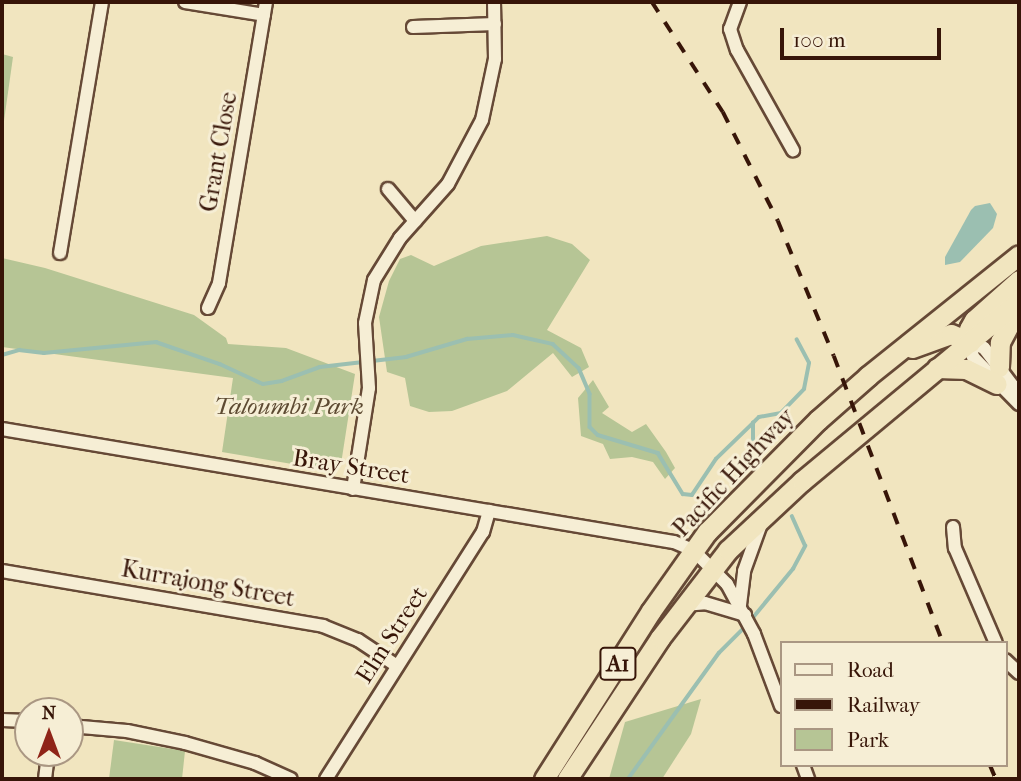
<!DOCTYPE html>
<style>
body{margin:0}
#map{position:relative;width:1021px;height:781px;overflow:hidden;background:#f1e5bf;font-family:"IM FELL French Canon",serif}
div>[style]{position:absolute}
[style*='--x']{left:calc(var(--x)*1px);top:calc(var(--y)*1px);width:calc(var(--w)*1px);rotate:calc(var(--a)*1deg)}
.green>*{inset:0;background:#b6c595}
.water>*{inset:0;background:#9bbfb1}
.stream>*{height:3.5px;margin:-1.75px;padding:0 1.75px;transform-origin:1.75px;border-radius:1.75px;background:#9bbfb1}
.roads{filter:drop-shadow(2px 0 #664936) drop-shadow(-2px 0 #664936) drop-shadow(0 2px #664936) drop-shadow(0 -2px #664936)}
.minor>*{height:12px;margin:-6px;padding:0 6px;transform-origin:6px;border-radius:6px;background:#f6eed5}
.highway>*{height:19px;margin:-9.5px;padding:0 9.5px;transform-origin:9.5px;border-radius:9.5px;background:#f1e5bf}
.rail>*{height:3.5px;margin-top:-1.75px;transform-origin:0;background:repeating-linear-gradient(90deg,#371508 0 12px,transparent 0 24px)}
span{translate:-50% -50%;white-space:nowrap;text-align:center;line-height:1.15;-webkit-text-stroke:6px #f6eed5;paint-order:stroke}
.shield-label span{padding:2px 5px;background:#f6eed5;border:2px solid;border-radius:5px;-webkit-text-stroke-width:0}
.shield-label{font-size:23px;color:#371508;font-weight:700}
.street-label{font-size:24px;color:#371508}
.park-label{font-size:24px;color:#5d4a32;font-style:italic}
.frame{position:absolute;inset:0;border:4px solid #371508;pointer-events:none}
.legend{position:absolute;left:780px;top:641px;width:228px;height:126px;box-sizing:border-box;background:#f6eed5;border:2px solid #aa9783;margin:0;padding:9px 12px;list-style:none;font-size:21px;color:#371508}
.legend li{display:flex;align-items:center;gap:14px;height:35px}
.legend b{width:35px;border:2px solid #aa9783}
.north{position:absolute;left:14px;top:697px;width:70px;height:70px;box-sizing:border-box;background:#f6eed5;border:2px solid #aa9783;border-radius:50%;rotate:0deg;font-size:19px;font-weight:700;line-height:28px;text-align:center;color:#371508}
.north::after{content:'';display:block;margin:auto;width:24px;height:32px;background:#8f2418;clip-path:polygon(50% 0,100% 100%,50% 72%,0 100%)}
.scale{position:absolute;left:780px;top:28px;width:161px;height:32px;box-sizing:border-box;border:4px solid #371508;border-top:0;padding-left:9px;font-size:21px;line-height:24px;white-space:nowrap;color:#371508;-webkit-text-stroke:5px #f6eed5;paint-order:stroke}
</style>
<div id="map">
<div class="green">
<div style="clip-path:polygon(2px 54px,13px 57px,2px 135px)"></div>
<div style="clip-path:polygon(547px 236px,572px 244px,590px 260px,547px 330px,581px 348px,589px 367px,572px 377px,553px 353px,507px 391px,452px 411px,429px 412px,410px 406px,405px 378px,387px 372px,379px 317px,389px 281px,400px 259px,411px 255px,434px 266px,481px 246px)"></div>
<div style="clip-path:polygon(2px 258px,45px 268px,194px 315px,226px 338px,228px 344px,286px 348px,355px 374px,341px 464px,333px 471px,222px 452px,233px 378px,2px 347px)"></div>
<div style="clip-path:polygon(593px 380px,609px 407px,602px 413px,632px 432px,646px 424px,666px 452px,675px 468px,665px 479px,653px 462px,632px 457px,610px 459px,603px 444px,581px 436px,578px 398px)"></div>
<div style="clip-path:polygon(701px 699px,691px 734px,662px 779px,609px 779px,625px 722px)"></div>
<div style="clip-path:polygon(114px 740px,185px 751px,182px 779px,109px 779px)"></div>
</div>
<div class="water">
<div style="clip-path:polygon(990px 203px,997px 214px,993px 228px,960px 262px,945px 265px,945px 257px,971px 210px,975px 206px)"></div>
</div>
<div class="stream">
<div style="--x:2;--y:355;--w:18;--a:-16"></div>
<div style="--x:19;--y:350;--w:25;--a:7"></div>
<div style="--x:44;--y:353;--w:113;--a:-5.6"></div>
<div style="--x:156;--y:342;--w:68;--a:19"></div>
<div style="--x:220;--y:364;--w:47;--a:24.9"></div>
<div style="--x:263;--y:384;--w:19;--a:-9"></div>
<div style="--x:282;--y:381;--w:40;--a:-20.2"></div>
<div style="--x:320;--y:367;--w:87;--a:-6.6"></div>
<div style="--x:406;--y:357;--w:64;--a:-16.4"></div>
<div style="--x:467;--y:339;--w:46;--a:-5"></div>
<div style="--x:513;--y:335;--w:41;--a:12.7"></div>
<div style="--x:553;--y:344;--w:35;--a:43"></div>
<div style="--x:579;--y:368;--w:28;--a:67"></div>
<div style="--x:590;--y:394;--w:33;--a:90"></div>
<div style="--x:590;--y:427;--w:11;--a:45"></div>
<div style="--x:598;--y:435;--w:63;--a:16.7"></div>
<div style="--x:658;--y:453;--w:48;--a:58.6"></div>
<div style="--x:683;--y:494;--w:9;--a:6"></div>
<div style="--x:692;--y:495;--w:43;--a:-56.3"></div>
<div style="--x:716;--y:459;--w:52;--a:-44.2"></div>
<div style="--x:753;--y:440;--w:17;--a:-90"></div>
<div style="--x:753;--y:423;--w:8;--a:-45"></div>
<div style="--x:759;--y:417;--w:22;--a:-10"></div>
<div style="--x:781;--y:413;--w:33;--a:-46"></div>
<div style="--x:804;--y:389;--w:26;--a:-79"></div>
<div style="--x:809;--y:363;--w:26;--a:-118"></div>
<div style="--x:751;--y:620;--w:66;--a:-50.5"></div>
<div style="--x:793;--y:569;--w:26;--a:-62"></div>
<div style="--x:805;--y:546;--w:32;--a:-114"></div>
<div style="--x:628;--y:779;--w:155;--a:-54.2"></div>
<div style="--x:719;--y:653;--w:38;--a:-45"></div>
</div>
<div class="roads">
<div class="minor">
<div style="--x:185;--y:2;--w:80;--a:9.3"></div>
<div style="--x:740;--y:2;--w:29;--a:110"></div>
<div style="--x:730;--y:29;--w:22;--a:72"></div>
<div style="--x:737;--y:50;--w:115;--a:60.8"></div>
<div style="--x:413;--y:27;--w:82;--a:-2.1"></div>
<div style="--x:388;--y:189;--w:42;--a:49.8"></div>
<div style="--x:60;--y:253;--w:254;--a:-80.5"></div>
<div style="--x:208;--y:308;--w:27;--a:-66"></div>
<div style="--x:219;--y:283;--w:285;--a:-80.5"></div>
<div style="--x:970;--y:342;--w:15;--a:79"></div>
<div style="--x:973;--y:357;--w:66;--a:45.6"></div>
<div style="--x:970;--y:342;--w:15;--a:23"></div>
<div style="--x:984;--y:348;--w:48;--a:52.7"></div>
<div style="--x:1013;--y:386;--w:16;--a:68"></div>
<div style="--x:2;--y:429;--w:681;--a:9.55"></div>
<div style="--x:674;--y:542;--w:21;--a:23"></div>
<div style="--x:693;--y:550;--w:48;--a:45"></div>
<div style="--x:727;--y:584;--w:57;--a:61.6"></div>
<div style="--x:754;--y:634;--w:77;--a:69.4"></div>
<div style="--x:353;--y:489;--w:102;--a:-81"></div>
<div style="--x:369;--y:388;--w:65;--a:-93.5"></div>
<div style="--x:365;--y:323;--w:44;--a:-78.2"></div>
<div style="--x:374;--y:280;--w:49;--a:-58.2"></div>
<div style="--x:400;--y:238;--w:72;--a:-48.4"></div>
<div style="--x:448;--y:184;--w:72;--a:-62"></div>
<div style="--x:482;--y:120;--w:62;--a:-78"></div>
<div style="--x:495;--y:59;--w:57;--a:-91"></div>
<div style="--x:953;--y:527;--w:21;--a:85"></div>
<div style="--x:955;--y:548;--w:103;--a:66.7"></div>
<div style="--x:2;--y:571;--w:326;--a:9.7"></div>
<div style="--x:323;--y:626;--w:38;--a:22"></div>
<div style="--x:358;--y:640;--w:47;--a:33.7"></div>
<div style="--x:684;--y:605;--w:21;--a:-5"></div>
<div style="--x:705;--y:603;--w:42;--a:16.7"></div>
<div style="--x:740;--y:605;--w:34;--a:-83"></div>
<div style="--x:744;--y:571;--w:53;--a:-70.2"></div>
<div style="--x:1005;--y:660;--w:19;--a:43"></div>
<div style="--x:2;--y:720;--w:26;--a:2"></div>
<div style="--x:70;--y:726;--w:57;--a:5"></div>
<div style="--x:127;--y:731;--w:59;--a:11.7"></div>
<div style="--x:185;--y:743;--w:73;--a:15.9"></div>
<div style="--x:255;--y:763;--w:39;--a:24"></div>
<div style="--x:803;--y:765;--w:15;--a:70"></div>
<div style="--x:45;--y:779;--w:26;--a:-83"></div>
<div style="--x:326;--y:779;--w:293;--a:-57.6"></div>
<div style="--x:483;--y:532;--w:22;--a:-74"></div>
</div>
<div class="highway">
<div style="--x:970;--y:342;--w:13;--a:-94"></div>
<div style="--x:969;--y:329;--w:10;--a:-61"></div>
<div style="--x:974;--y:320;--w:60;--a:-41.6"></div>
<div style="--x:912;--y:348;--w:41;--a:-19.7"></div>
<div style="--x:951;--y:334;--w:21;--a:23"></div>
<div style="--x:999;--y:367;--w:25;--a:-88"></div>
<div style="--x:1000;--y:342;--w:40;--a:-62"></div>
<div style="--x:937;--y:368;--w:29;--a:2"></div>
<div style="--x:966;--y:369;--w:34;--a:26"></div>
<div style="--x:544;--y:779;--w:199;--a:-57.5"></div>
<div style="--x:651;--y:611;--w:97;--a:-54.7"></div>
<div style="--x:707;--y:532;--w:158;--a:-45.3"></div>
<div style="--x:818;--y:420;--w:67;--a:-41.3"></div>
<div style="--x:868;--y:376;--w:193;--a:-38.7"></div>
<div style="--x:567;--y:779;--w:169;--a:-56.6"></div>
<div style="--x:660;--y:638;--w:111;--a:-52.3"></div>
<div style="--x:728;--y:550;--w:101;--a:-43"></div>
<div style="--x:802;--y:481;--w:282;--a:-39.7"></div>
</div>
</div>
<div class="rail">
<div style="--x:652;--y:2;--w:131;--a:57.2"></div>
<div style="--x:723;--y:112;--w:122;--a:63.2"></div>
<div style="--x:778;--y:221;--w:146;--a:67.5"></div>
<div style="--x:834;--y:356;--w:307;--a:69.2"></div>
<div style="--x:990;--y:765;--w:15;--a:67"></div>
</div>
<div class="shield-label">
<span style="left:618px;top:664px">A1</span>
</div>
<div class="street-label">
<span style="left:219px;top:152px;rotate:-80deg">Grant Close</span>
<span style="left:351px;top:467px;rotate:9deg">Bray Street</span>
<span style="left:734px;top:473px;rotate:-47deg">Pacific Highway</span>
<span style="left:208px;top:584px;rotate:10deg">Kurrajong Street</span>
<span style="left:392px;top:635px;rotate:-57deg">Elm Street</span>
</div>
<div class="park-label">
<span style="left:289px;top:407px">Taloumbi Park</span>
</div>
<div class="frame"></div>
<ul class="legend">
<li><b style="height:9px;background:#f6eed5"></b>Road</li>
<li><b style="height:9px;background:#371508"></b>Railway</li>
<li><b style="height:19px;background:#b6c595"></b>Park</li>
</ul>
<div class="north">N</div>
<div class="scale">100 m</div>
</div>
